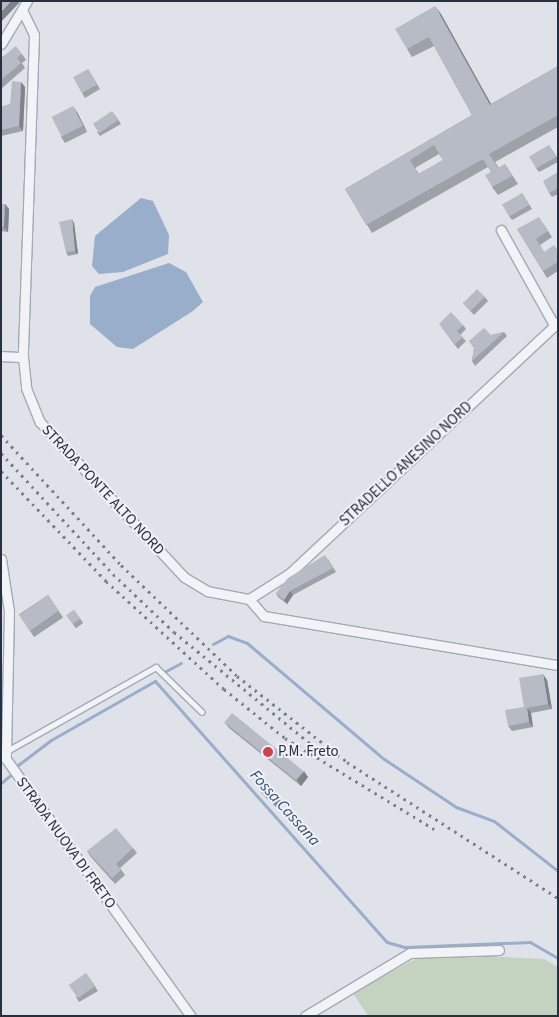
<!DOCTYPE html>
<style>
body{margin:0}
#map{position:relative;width:559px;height:1017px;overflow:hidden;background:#dfe2e9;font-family:"Source Sans 3",sans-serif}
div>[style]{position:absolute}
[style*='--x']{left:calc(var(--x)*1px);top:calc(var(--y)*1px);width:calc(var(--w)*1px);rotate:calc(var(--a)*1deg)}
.green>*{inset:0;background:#c4d3c0}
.water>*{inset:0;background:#99aeca}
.stream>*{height:3px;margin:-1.5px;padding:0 1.5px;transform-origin:1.5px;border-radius:1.5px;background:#99aeca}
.roads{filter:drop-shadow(1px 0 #a4a9b3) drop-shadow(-1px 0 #a4a9b3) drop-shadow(0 1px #a4a9b3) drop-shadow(0 -1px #a4a9b3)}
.service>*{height:4.5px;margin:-2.25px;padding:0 2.25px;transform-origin:2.25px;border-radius:2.25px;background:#f2f3f7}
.minor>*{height:9px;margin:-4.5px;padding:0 4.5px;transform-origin:4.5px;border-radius:4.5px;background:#f2f3f7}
.rail>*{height:3px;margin-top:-1.5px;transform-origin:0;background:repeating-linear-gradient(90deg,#788193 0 2.5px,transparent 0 7.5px)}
.wall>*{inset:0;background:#9da1aa;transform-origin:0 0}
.shaded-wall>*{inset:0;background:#7f838b}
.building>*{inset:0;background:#b6bbc6;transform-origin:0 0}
.dots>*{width:14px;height:14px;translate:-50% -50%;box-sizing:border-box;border:2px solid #eff1f6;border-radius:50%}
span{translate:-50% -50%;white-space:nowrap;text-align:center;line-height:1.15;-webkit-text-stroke:4px #eff1f6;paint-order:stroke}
.street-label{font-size:15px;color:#272f41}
.poi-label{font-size:15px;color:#272f41}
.left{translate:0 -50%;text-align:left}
.water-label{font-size:16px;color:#304b76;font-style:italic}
.frame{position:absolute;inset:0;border:2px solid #272f41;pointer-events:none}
</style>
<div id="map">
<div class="green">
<div style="clip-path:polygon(426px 953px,544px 959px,558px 967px,558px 1016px,368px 1016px,353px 993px)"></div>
</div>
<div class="water">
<div style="clip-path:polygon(141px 198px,153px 201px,169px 235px,168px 254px,123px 272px,99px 274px,92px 266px,95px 236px)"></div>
<div style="clip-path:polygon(169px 263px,186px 272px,203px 302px,193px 311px,133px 349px,117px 347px,90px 324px,90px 296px,95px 287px)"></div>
</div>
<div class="stream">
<div style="--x:213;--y:644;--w:17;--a:-28"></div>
<div style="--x:228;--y:636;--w:20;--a:20"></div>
<div style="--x:247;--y:643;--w:180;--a:40.3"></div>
<div style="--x:384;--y:759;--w:87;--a:33.7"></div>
<div style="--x:456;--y:807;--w:40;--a:20.2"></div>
<div style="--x:494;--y:821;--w:81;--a:38"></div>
<div style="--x:166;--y:671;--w:17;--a:-28"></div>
<div style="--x:18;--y:765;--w:41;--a:-37.1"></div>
<div style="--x:51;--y:740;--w:120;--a:-29.6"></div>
<div style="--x:155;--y:681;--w:349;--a:48.4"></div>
<div style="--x:387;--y:942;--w:19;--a:16"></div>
<div style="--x:405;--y:947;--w:125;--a:-2.3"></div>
<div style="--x:530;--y:942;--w:32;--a:30"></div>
<div style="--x:1;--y:783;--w:16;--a:-40"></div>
</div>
<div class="roads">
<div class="service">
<div style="--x:7;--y:751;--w:171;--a:-29.4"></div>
<div style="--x:156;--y:667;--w:64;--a:44.4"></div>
</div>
<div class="minor">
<div style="--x:23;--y:12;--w:25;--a:64"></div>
<div style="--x:34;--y:35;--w:322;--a:92"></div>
<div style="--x:23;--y:357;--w:31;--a:84"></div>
<div style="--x:26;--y:388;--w:37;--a:68"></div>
<div style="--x:40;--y:422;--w:212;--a:47.1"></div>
<div style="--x:184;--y:577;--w:27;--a:31"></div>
<div style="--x:207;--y:591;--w:43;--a:10.8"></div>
<div style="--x:249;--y:599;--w:23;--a:49"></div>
<div style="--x:264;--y:616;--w:298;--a:9.5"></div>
<div style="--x:1;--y:44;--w:50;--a:-58.8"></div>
<div style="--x:501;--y:230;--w:109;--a:60.8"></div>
<div style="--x:1;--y:356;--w:22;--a:3"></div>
<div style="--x:1;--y:559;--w:53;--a:81.3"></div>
<div style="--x:9;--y:611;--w:148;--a:91.2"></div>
<div style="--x:6;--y:759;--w:317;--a:54.3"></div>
<div style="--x:249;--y:599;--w:49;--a:-32.4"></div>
<div style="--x:290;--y:573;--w:367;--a:-43.1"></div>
<div style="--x:305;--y:1016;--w:122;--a:-31"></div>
<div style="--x:410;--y:953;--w:89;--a:-1.9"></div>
</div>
</div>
<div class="rail">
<div style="--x:1;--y:435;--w:177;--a:47.3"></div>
<div style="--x:121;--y:565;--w:161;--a:43.7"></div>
<div style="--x:237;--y:676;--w:140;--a:38"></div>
<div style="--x:347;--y:762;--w:251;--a:32.8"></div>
<div style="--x:1;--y:453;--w:165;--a:47.2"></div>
<div style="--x:113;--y:574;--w:84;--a:43.6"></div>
<div style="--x:174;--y:632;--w:186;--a:39.3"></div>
<div style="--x:1;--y:471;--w:152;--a:46.3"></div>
<div style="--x:106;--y:581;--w:160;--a:42.5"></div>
<div style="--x:224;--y:689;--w:78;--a:38.8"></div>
<div style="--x:285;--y:738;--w:177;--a:31.4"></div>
</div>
<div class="wall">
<div style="clip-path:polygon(evenodd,441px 14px,491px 104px,558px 66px,558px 127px,495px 162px,499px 168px,505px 164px,518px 184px,498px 195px,492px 187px,491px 172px,488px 167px,372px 233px,345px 189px,472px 115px,434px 46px,412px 57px,407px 49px,441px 14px,439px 154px,443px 160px,419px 174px,415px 168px,439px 154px)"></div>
<div style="clip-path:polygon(22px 54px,26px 60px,22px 63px,25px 68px,1px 89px,1px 58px)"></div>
<div style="clip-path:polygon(88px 69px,100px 89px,85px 98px,82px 93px)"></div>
<div style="clip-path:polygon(21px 82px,25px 87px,23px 131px,1px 136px,1px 107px,10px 104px)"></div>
<div style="clip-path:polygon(77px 112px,87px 132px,65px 143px,61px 137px)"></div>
<div style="clip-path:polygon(115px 115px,121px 124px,100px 136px,97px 132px)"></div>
<div style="clip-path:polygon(549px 145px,558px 159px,558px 162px,539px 172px,536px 168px)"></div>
<div style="clip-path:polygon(558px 172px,558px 194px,552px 197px,549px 193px)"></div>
<div style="clip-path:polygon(522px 193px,532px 209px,512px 220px,509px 216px)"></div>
<div style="clip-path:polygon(1px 204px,5px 204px,9px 209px,8px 232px,1px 231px)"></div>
<div style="clip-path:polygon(74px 223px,78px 254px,68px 256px,66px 252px)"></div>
<div style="clip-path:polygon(543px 223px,552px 237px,540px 245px,544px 252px,558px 251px,558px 271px,547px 278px,517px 229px)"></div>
<div style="clip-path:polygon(485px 297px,488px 301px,474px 315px,463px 303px)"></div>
<div style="clip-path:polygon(463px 325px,466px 329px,460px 335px,466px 341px,458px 349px,442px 328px)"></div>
<div style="clip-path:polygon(504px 332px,507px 336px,475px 366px,472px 361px,474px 348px,469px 341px,491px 335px)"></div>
<div style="clip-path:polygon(328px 559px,336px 572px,293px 595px,287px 604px,278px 597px,276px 593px)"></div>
<div style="left:48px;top:595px;width:27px;height:35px;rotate:56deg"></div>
<div style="left:74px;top:610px;width:16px;height:9px;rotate:55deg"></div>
<div style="clip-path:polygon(547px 680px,552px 709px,531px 713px,533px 727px,512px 731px,508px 726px)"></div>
<div style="clip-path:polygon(224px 722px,308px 777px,301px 786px,229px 728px)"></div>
<div style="clip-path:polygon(261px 792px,281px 801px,276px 807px,264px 796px)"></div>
<div style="clip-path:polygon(133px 848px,137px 853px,120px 868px,125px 875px,115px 884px,90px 856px,87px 851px)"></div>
<div style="clip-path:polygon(89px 977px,98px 991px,79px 1002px,76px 997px)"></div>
</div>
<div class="shaded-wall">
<div style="clip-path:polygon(11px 1px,19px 1px,19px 3px,1px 22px,1px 12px)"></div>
<div style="clip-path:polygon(435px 6px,441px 14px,496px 113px,490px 105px)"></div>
<div style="clip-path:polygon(21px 82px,25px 87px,23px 131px,19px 126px)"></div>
<div style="clip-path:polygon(73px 106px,77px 112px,87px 132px,83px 126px)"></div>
<div style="clip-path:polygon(5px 204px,9px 209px,8px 232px,4px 227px)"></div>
<div style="clip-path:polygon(72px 219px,74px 223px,78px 254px,75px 251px)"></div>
<div style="clip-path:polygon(290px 591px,293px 595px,287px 604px,284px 600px)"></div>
<div style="clip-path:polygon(543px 674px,547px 680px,552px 709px,548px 704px)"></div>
<div style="clip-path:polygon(527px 708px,531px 713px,533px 727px,529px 722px)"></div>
<div style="clip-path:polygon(304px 771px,308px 777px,301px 786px,297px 780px)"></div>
<div style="clip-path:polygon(278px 797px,281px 801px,276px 807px,274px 802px)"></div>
</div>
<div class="building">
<div style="clip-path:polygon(1px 1px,11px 1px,1px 12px)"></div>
<div style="clip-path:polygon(evenodd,435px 6px,490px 105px,558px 66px,558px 115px,489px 154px,498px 168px,505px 164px,512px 176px,492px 187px,485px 175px,491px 172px,483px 159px,366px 225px,345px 189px,472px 115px,429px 37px,407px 49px,395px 29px,435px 6px,434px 145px,443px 160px,418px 174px,410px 160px,434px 145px)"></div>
<div style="clip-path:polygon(16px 46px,22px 54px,17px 58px,21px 63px,1px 80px,1px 58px)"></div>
<div style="left:88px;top:69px;width:18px;height:17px;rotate:61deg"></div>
<div style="clip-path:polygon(12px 81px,21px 82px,19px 126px,1px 130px,1px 107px,10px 104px)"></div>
<div style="left:73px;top:106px;width:22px;height:24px;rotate:63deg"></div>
<div style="left:112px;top:111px;width:11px;height:23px;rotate:56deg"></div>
<div style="left:549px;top:145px;width:14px;height:23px;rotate:60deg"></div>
<div style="clip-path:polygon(558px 172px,558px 188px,549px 193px,543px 181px)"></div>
<div style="left:522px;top:193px;width:14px;height:23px;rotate:60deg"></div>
<div style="clip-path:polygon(1px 204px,5px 204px,4px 227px,1px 226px)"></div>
<div style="clip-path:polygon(539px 217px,548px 231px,536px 239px,544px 252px,554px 245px,558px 251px,558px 262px,543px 271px,517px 229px)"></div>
<div style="clip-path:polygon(72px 219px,75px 251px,66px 252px,59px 222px)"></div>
<div style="left:477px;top:289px;width:11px;height:20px;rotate:45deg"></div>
<div style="clip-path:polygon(451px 312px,463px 325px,457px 331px,463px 337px,455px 344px,439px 324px)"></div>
<div style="clip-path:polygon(484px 328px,491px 335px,504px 332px,472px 361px,474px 347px,469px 341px)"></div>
<div style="clip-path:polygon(325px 555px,333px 568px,290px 591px,284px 600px,276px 593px,288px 578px)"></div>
<div style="left:48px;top:595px;width:19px;height:35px;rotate:55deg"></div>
<div style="left:74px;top:610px;width:11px;height:9px;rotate:56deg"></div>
<div style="clip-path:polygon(543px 674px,548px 704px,527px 708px,529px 722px,508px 726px,505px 710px,524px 707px,519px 678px)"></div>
<div style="left:232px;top:713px;width:92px;height:12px;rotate:39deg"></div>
<div style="clip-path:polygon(266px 786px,278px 797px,274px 802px,261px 792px)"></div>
<div style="clip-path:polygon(116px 828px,133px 848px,116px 864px,121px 870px,112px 878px,87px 851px)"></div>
<div style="left:86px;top:973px;width:16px;height:21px;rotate:55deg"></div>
</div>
<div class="dots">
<div style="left:268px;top:752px;background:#d2404e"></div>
</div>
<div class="street-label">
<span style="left:406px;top:464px;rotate:-43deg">STRADELLO ANESINO NORD</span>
<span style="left:103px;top:490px;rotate:47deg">STRADA PONTE ALTO NORD</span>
<span style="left:66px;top:843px;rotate:54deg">STRADA NUOVA DI FRETO</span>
</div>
<div class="poi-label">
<span class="left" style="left:278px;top:752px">P.M. Freto</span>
</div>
<div class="water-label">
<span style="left:285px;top:808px;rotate:48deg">Fossa Cassana</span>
</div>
<div class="frame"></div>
</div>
